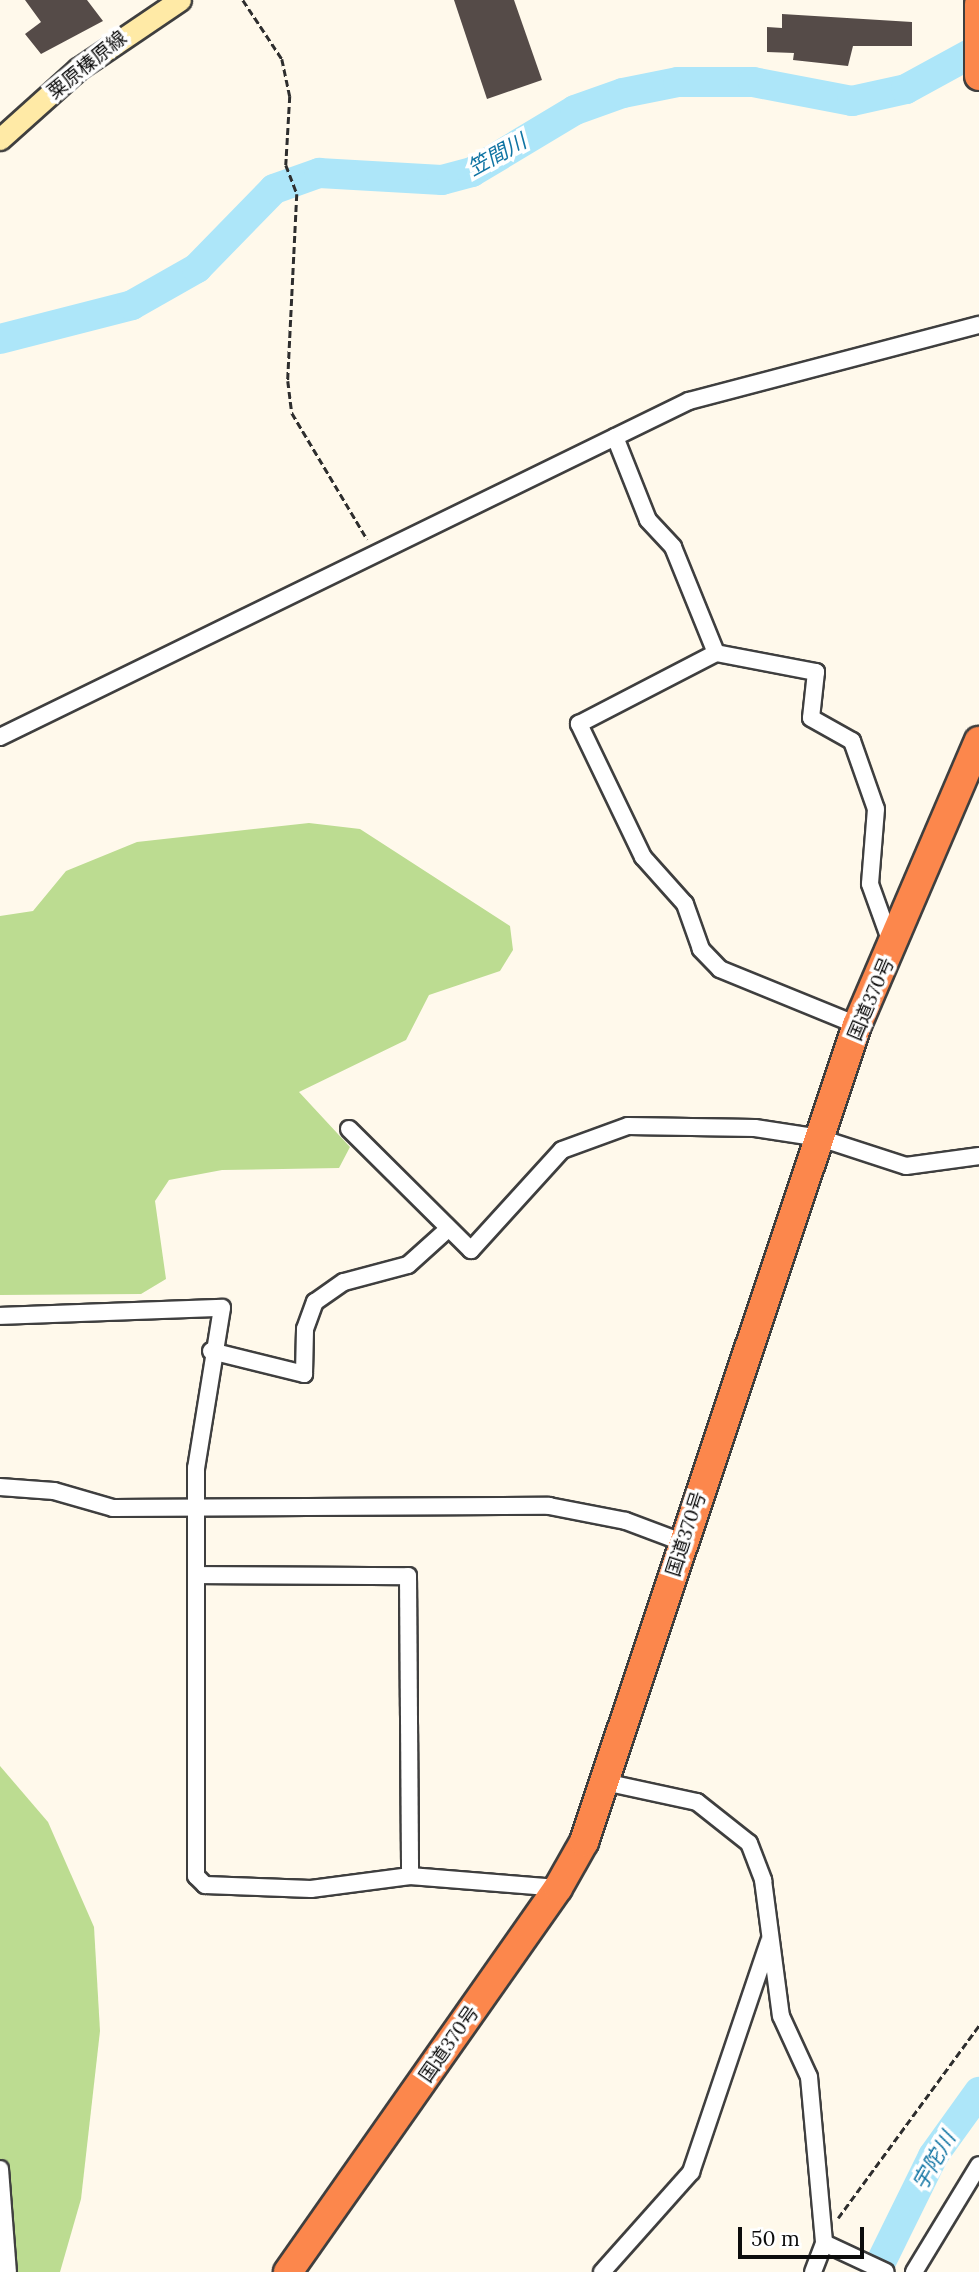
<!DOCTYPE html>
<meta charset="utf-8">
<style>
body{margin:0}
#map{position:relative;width:979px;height:2272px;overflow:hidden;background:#fff9eb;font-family:Lora,"Noto Sans JP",serif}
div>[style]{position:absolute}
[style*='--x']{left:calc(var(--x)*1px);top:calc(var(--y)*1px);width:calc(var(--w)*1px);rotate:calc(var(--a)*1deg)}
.forest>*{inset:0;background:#bcdc91}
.river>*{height:30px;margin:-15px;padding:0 15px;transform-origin:15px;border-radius:15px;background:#ade6f9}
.building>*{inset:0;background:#554b48}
.path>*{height:2.5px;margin-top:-1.25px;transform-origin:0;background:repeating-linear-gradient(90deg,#2e2e2e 0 7px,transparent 0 10.5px)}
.roads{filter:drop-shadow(2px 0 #3f3f3f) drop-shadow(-2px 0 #3f3f3f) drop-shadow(0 2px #3f3f3f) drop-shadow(0 -2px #3f3f3f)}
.street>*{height:16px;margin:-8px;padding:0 8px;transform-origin:8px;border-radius:8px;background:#fff}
.secondary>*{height:21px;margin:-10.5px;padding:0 10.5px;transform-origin:10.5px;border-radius:10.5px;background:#ffeaa6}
.highway>*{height:28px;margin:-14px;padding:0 14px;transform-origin:14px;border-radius:14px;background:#fc874c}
span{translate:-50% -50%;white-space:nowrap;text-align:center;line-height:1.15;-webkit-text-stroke:7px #fff;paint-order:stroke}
.street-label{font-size:19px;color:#0c0c0c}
.water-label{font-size:21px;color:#1074a3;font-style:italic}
.scale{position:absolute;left:738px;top:2227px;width:126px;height:32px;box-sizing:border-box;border:4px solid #0c0c0c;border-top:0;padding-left:9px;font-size:21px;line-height:24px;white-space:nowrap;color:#0c0c0c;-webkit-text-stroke:5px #fff;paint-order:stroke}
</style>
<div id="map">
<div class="forest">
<div style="clip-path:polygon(309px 823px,360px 829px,510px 926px,513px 950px,500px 971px,429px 995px,406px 1040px,299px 1092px,350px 1147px,339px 1168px,222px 1170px,169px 1180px,155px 1201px,166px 1279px,141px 1294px,0 1295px,0 916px,33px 911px,66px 871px,137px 842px)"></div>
<div style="clip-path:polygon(0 1766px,48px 1822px,94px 1927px,100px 2031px,81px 2199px,60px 2272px,0 2272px)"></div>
</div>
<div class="river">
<div style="--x:0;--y:339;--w:136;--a:-14.4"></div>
<div style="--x:132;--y:305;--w:75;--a:-29.6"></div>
<div style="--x:197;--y:268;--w:110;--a:-45.7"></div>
<div style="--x:274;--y:189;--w:48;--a:-19.6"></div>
<div style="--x:319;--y:173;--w:123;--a:3.3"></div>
<div style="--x:442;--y:180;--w:31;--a:-15"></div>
<div style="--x:472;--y:172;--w:120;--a:-31"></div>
<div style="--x:575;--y:110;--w:51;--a:-19.5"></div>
<div style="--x:623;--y:93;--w:56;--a:-11.3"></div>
<div style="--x:678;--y:82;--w:75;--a:0"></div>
<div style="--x:753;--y:82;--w:101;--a:10.9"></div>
<div style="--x:852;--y:101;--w:55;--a:-12.5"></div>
<div style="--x:906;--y:89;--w:83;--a:-28.7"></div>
<div style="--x:876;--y:2272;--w:129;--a:-63.8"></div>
<div style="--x:933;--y:2156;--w:79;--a:-54.3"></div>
</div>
<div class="building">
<div style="clip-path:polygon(25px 0,87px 0,103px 21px,41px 54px,25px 34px,41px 22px)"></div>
<div style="clip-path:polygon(454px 0,514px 0,542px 80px,487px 99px)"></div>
<div style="clip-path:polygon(782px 14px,912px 22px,912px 46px,853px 46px,848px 66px,793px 60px,794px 53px,767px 52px,767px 27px,782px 28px)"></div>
</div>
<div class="path">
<div style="--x:243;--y:0;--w:71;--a:56.5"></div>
<div style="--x:282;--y:59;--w:38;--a:78"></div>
<div style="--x:290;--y:96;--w:69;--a:93.3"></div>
<div style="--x:286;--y:165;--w:31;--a:69"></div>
<div style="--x:297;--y:194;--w:187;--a:92.8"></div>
<div style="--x:288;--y:381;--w:32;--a:83"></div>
<div style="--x:292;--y:413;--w:147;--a:59.2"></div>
<div style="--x:838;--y:2218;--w:239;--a:-53.8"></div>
</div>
<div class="roads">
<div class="street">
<div style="--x:615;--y:437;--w:89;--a:68.3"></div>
<div style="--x:648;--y:520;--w:37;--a:47"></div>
<div style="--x:673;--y:547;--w:114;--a:67.9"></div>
<div style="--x:0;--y:737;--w:767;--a:-26"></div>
<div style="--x:689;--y:401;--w:300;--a:-14.7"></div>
<div style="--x:857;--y:1025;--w:148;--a:-157.8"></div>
<div style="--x:720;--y:969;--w:28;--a:-134"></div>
<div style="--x:701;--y:949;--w:48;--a:-109.6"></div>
<div style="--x:685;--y:904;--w:63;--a:-131.8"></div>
<div style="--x:643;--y:857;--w:148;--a:-115.7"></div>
<div style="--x:579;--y:724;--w:154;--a:-27.4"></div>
<div style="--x:716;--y:653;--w:102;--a:10.8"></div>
<div style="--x:816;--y:672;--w:46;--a:96.2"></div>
<div style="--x:811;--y:718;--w:47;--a:29.3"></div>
<div style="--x:852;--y:741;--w:72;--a:70.6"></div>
<div style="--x:876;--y:809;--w:75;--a:94.6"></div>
<div style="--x:870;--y:884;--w:65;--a:70.2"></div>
<div style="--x:349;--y:1129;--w:172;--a:44.8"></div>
<div style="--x:471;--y:1250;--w:135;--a:-47.7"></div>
<div style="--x:562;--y:1150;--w:70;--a:-20"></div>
<div style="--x:628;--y:1126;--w:127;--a:0.9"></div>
<div style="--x:755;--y:1128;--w:66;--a:8.7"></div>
<div style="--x:820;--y:1138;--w:90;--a:18"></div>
<div style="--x:906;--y:1166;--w:74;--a:-7.8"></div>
<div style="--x:0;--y:1316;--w:222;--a:-2.1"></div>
<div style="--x:222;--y:1308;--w:162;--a:99.2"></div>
<div style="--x:196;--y:1468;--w:408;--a:90"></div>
<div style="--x:196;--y:1876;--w:13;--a:45"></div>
<div style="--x:205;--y:1885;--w:106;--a:2.2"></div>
<div style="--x:311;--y:1889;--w:100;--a:-7.5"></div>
<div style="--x:410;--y:1876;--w:148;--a:4.6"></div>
<div style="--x:211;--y:1351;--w:96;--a:13.9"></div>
<div style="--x:304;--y:1374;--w:45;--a:-88.7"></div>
<div style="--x:305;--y:1329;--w:29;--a:-70"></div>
<div style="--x:315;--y:1302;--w:35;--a:-35"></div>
<div style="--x:344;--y:1282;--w:66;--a:-14.9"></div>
<div style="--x:408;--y:1265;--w:54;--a:-42"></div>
<div style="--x:0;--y:1487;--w:54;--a:4.2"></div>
<div style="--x:54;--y:1491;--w:61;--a:16.1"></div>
<div style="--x:113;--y:1508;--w:436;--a:-0.3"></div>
<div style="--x:549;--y:1506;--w:78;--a:11"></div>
<div style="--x:626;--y:1521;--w:60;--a:20.6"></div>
<div style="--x:196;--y:1575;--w:212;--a:0.3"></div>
<div style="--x:408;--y:1576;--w:300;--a:89.6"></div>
<div style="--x:609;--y:1783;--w:90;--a:12.2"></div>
<div style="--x:697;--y:1802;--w:66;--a:38.3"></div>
<div style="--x:749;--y:1843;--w:40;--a:69"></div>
<div style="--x:763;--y:1880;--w:137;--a:82.5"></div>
<div style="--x:781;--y:2016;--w:67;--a:65.3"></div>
<div style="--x:809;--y:2077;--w:167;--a:84.8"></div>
<div style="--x:824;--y:2243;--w:68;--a:25.1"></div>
<div style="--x:0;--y:2169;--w:103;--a:85.6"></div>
<div style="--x:602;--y:2272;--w:134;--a:-48.3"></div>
<div style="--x:691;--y:2172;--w:243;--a:-71.3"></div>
<div style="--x:813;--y:2272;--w:31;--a:-69"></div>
<div style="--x:914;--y:2272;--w:125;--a:-58.7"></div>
</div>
<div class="secondary">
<div style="--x:0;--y:139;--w:105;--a:-41.9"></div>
<div style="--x:78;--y:69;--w:123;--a:-34.1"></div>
</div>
<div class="highway">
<div style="--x:979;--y:4;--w:72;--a:90"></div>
<div style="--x:288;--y:2272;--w:469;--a:-54.9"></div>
<div style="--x:558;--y:1888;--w:53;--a:-60.5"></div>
<div style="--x:584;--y:1842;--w:861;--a:-71.52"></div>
<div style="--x:857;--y:1025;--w:309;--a:-66.8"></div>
</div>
</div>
<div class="street-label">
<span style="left:87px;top:65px;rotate:-39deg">粟原榛原線</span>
<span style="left:871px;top:999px;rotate:-67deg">国道370号</span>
<span style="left:686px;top:1534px;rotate:-72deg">国道370号</span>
<span style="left:449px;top:2044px;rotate:-55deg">国道370号</span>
</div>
<div class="water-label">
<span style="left:497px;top:155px;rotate:-29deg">笠間川</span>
<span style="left:934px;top:2161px;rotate:-60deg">宇陀川</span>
</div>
<div class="scale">50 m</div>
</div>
